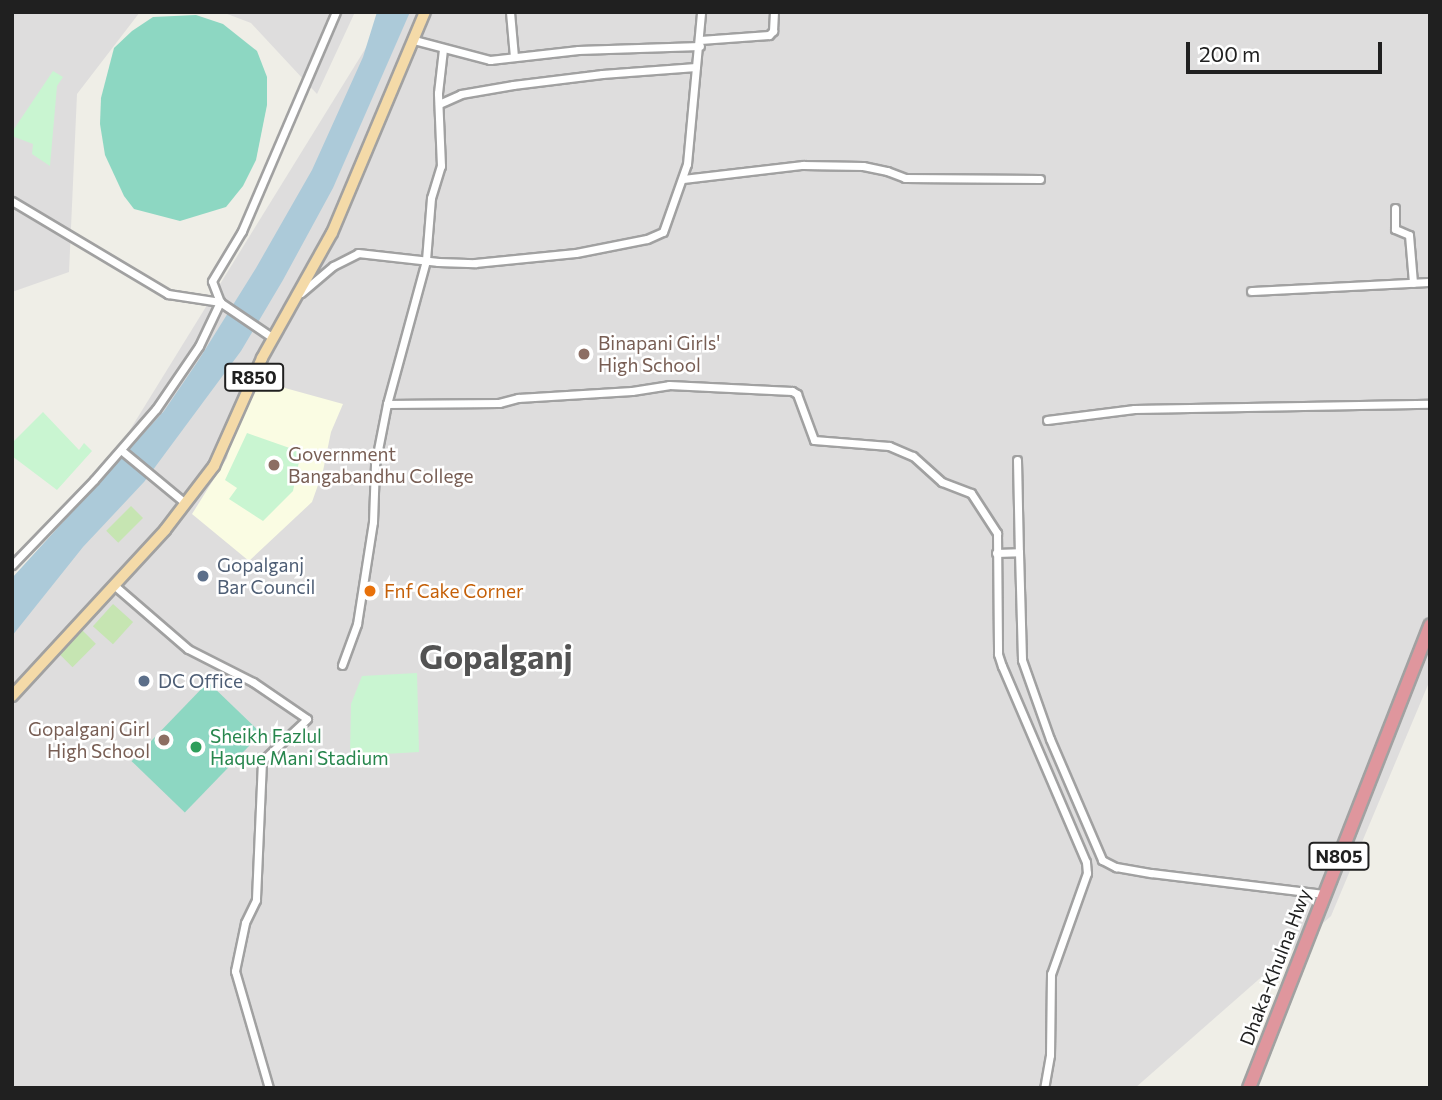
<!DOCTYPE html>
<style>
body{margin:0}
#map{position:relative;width:1442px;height:1100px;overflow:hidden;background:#efeee7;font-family:Commissioner,sans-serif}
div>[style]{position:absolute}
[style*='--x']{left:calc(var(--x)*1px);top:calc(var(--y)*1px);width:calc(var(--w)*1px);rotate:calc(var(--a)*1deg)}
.residential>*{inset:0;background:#dedddd}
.education>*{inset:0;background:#fafce3}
.grass>*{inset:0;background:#c6e5b2;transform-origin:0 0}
.park>*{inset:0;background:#c9f5d1}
.pitch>*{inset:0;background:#8dd7c2;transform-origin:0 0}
.water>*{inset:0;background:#accad9}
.roads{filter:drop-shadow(2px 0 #a1a1a1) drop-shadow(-2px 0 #a1a1a1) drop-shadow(0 2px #a1a1a1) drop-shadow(0 -2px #a1a1a1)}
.street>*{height:7px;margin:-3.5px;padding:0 3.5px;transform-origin:3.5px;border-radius:3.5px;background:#fff}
.primary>*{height:10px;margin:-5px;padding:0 5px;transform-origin:5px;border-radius:5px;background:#f4daa8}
.highway>*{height:12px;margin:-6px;padding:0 6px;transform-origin:6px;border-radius:6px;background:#df969d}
.dots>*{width:19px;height:19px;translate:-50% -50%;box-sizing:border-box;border:4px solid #fff;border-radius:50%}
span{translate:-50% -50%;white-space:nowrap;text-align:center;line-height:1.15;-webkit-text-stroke:5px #fff;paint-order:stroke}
.shield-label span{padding:2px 5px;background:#fff;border:2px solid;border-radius:5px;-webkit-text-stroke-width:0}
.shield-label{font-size:18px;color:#202020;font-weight:700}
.education-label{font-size:19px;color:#785e54}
.left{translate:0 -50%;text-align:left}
.right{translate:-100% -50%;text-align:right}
.service-label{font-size:19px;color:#4e5e75}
.food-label{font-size:19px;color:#c56008}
.leisure-label{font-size:19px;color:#27864d}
.street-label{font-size:19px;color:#202020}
.town-label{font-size:33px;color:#535353;font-weight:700}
.frame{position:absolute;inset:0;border:14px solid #202020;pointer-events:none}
.scale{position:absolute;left:1186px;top:42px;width:196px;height:32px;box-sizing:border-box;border:4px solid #202020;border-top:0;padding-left:9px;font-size:21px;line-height:24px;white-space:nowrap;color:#202020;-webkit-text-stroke:5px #fff;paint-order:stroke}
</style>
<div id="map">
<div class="residential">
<div style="clip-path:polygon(12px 12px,140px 12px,77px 94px,69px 272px,12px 292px)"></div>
<div style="clip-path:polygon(222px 12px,355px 12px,317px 94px,251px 23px)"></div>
<div style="clip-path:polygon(388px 12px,1430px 12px,1430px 680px,1331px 916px,1135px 1088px,12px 1088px,12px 621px)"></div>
</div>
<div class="education">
<div style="clip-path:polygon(256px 380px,343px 404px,331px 432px,323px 471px,312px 502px,249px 561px,192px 514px,227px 458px,236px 422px)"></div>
</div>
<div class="grass">
<div style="left:131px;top:506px;width:17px;height:35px;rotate:45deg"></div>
<div style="left:113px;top:604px;width:27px;height:30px;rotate:42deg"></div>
<div style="left:81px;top:629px;width:21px;height:33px;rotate:45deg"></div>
</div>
<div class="park">
<div style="clip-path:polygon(53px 71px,63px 77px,57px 86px,50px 166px,32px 154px,33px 144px,12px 136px,12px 132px)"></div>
<div style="clip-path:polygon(43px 412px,79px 450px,84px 443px,92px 451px,57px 490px,12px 456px,12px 443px)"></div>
<div style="clip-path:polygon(247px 433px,301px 452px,293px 491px,263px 521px,229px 499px,237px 488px,225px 480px)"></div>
<div style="clip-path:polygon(417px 673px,419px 752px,350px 756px,351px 704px,362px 676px)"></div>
</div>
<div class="pitch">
<div style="clip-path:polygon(196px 15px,223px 24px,257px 51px,267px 77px,267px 105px,256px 160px,243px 186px,226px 207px,180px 221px,134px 209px,124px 196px,105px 155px,100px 124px,101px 98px,114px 48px,132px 31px,153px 17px)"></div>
<div style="left:208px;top:682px;width:74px;height:110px;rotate:44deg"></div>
</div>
<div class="water">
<div style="clip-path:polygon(377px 12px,410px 12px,333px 188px,283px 280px,241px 351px,144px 482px,83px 547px,12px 636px,12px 578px,164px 411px,198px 361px,256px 268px,312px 170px,363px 57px)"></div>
</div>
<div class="roads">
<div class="street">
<div style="--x:510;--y:12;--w:45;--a:84.9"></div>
<div style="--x:414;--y:40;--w:79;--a:14.7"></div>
<div style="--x:490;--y:60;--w:89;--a:-6.5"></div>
<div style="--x:578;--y:50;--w:122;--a:-1.9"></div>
<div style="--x:700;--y:40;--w:69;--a:-4.1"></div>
<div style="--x:769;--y:35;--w:6;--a:-45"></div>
<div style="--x:773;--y:31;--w:19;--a:-87"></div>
<div style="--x:439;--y:104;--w:24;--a:-24"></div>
<div style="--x:461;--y:94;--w:53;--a:-9.8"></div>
<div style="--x:513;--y:85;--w:90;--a:-7"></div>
<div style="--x:602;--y:74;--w:94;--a:-4.3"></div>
<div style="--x:683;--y:179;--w:121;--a:-6.7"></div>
<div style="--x:803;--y:165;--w:60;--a:1"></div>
<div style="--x:863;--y:166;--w:25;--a:12"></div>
<div style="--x:887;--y:171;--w:19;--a:21"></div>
<div style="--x:905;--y:178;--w:135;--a:0.4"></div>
<div style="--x:12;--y:201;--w:182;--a:30.8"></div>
<div style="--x:168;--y:294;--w:53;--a:8.7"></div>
<div style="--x:1395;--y:208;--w:21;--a:90"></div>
<div style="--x:1395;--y:229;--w:15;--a:23"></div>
<div style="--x:1409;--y:235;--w:48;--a:85.2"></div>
<div style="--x:1251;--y:291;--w:179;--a:-2.9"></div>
<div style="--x:301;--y:293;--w:42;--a:-40.2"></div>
<div style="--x:333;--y:266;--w:28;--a:-27"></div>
<div style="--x:358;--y:253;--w:81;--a:6.4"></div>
<div style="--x:438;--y:262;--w:37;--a:2"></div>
<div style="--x:475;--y:263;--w:101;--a:-5.7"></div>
<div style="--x:576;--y:253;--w:72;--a:-11.2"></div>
<div style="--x:647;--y:239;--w:17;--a:-24"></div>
<div style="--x:663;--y:232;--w:72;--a:-70.6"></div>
<div style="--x:687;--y:164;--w:153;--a:-84.7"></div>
<div style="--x:273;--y:338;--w:64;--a:-145.8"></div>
<div style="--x:220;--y:302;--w:22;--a:-111"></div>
<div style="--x:212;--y:281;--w:58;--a:-59"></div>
<div style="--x:242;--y:231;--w:238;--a:-66.8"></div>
<div style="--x:387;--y:404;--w:112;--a:-0.5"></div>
<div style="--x:499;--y:403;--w:20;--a:-15"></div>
<div style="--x:518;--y:398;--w:114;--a:-3.5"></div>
<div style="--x:632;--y:391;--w:37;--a:-9"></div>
<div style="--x:669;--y:385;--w:123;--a:2.8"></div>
<div style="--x:792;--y:391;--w:6;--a:31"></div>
<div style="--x:797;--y:394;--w:49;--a:69.7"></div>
<div style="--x:814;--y:440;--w:75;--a:4.6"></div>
<div style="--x:889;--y:446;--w:26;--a:23"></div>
<div style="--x:913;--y:456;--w:39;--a:42"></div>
<div style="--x:942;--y:482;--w:31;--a:21"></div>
<div style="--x:971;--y:493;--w:48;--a:57"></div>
<div style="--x:997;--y:533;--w:121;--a:89.5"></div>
<div style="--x:998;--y:654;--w:13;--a:72"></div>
<div style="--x:1002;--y:666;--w:213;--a:66.8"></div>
<div style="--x:1086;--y:862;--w:11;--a:85"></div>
<div style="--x:1087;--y:873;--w:107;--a:109.6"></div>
<div style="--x:1051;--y:974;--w:81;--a:90.7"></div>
<div style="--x:1050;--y:1055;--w:34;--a:100"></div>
<div style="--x:1047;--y:420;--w:88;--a:-7.2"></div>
<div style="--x:1134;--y:409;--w:296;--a:-1"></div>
<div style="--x:121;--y:450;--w:83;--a:39.6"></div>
<div style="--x:1017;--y:460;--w:92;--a:88.8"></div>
<div style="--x:996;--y:553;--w:23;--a:-2"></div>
<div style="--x:1019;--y:552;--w:108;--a:88.4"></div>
<div style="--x:1022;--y:660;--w:84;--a:70.5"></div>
<div style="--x:1050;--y:739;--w:132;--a:66.7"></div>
<div style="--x:1102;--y:860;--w:16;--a:27"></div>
<div style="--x:1116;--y:867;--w:36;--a:10"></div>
<div style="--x:1151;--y:873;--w:174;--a:6.9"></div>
<div style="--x:12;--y:565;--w:118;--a:-46"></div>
<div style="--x:94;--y:480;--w:94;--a:-48.9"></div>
<div style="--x:156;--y:409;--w:76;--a:-55.7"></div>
<div style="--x:199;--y:346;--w:49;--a:-64.5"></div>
<div style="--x:115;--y:586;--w:96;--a:40.8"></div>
<div style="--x:188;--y:649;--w:73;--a:26.9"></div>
<div style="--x:253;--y:682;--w:65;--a:34.4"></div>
<div style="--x:307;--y:719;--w:62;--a:137"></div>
<div style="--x:262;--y:761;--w:139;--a:92.5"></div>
<div style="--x:256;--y:900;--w:25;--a:116"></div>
<div style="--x:245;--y:923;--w:49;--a:101.8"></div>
<div style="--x:235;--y:971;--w:122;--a:73.8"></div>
<div style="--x:342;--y:665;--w:44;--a:-69.9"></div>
<div style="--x:357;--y:624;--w:103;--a:-81.1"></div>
<div style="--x:373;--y:522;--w:57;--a:-88"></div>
<div style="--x:375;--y:465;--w:62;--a:-78.9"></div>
<div style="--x:387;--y:404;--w:149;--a:-74.8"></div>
<div style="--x:426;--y:260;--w:62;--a:-85.4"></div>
<div style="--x:431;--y:198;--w:34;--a:-73"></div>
<div style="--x:441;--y:166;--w:73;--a:-92.4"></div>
<div style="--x:438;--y:93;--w:44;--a:-83.5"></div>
</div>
<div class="primary">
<div style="--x:12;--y:696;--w:226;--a:-47.3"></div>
<div style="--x:165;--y:530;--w:81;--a:-52.6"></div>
<div style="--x:214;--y:466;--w:118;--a:-66"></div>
<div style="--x:262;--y:358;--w:143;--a:-60.8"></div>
<div style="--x:332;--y:233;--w:240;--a:-67.2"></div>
</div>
<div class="highway">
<div style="--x:1249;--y:1088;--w:497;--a:-68.6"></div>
</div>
</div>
<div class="dots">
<div style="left:584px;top:354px;background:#8d6e63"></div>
<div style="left:274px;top:465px;background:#8d6e63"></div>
<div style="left:203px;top:576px;background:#5c6f8a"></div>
<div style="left:370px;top:591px;background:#e8710a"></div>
<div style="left:144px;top:681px;background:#5c6f8a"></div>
<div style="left:164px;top:740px;background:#8d6e63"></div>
<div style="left:196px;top:747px;background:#2e9e5b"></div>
</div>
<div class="shield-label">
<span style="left:254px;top:377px">R850</span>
<span style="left:1339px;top:856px">N805</span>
</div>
<div class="education-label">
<span class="left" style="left:598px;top:354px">Binapani Girls'<br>High School</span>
<span class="left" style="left:288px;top:465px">Government<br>Bangabandhu College</span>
<span class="right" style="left:150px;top:740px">Gopalganj Girl<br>High School</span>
</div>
<div class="service-label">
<span class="left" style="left:217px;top:576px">Gopalganj<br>Bar Council</span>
<span class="left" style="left:158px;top:681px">DC Office</span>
</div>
<div class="food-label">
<span class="left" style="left:384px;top:591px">Fnf Cake Corner</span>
</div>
<div class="leisure-label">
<span class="left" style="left:210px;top:747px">Sheikh Fazlul<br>Haque Mani Stadium</span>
</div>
<div class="street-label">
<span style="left:1275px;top:967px;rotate:-69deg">Dhaka-Khulna Hwy</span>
</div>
<div class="town-label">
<span style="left:496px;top:656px">Gopalganj</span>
</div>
<div class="frame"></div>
<div class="scale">200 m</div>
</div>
